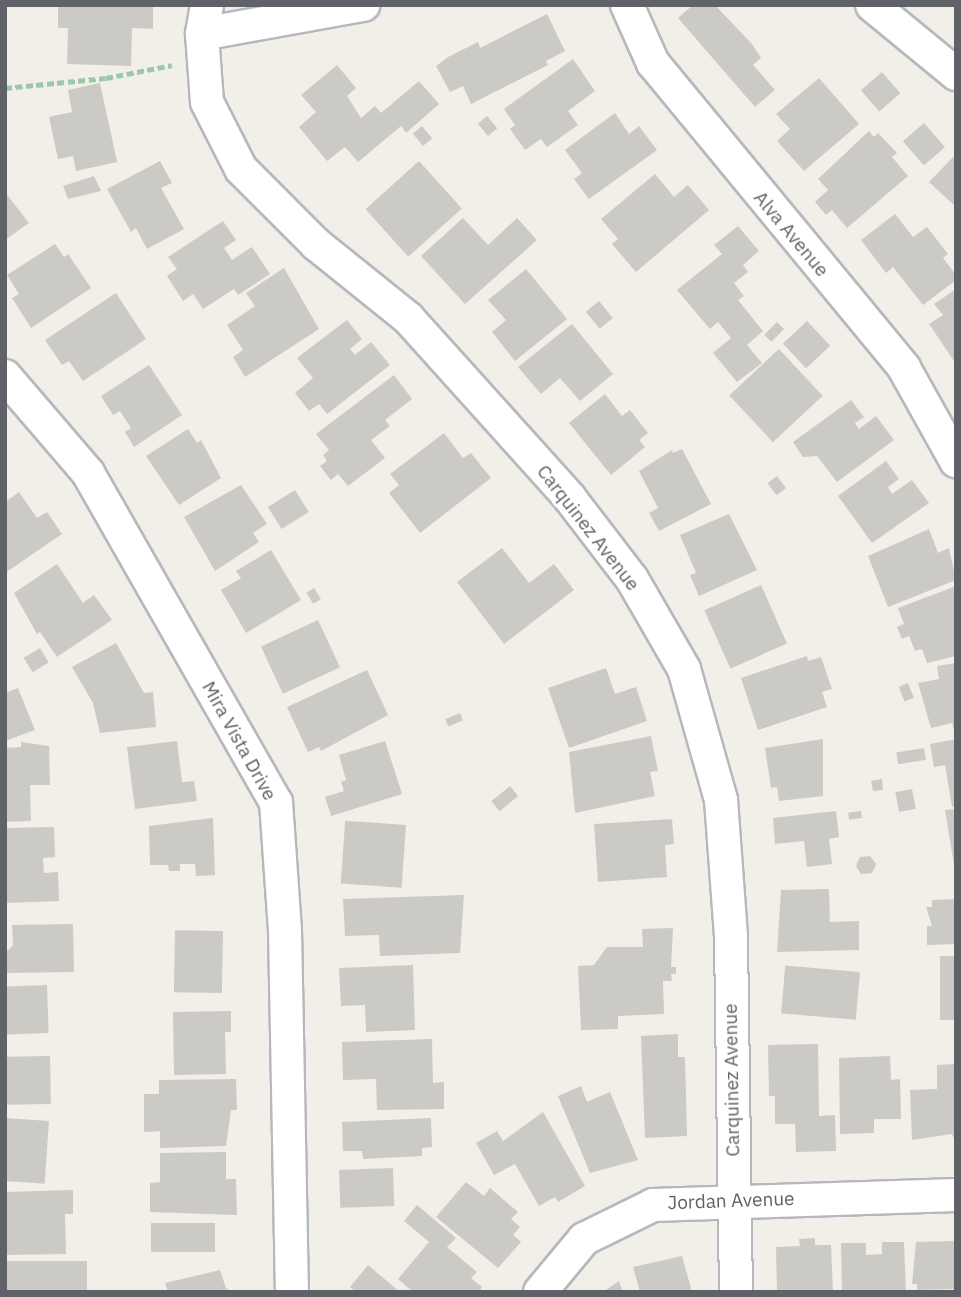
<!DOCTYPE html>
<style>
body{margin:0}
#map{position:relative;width:961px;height:1297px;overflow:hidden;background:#f1efe8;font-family:"IBM Plex Sans",sans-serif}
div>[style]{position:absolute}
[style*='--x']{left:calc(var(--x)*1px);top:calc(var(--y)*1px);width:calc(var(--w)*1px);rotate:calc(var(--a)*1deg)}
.building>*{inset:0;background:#cccac5;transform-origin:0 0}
.path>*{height:4.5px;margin-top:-2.25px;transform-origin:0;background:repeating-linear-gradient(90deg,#9cc7a9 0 7px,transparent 0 10.5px)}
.roads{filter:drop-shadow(2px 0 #b5b8bc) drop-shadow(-2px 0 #b5b8bc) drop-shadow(0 2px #b5b8bc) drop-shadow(0 -2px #b5b8bc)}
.street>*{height:32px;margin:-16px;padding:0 16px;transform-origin:16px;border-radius:16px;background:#fff}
span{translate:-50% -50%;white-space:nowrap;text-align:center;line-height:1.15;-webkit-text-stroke:5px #fff;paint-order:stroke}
.street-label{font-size:19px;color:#5f6368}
.frame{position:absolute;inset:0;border:7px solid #5f6368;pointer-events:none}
</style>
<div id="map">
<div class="building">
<div style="clip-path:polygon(58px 5px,153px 5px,153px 29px,132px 28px,131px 66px,67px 64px,68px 28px,58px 28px)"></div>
<div style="clip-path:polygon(693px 5px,715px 5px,752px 44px,761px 58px,753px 65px,775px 90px,755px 107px,678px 18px)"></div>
<div style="clip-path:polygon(547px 14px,565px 51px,546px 61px,548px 65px,471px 104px,463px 86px,450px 92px,436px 66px,448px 57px,478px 42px,480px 48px)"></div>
<div style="clip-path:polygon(573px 59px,595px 91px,568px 111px,578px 125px,547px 147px,541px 139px,525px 150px,510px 129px,515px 125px,504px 109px)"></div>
<div style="clip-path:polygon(337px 65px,356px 88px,347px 96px,361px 118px,375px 106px,381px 113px,419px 81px,439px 104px,406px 133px,401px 126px,358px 162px,345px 147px,327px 161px,299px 127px,316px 112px,301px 95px)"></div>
<div style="left:882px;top:72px;width:28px;height:28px;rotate:49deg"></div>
<div style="clip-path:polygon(819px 78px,859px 124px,804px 171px,777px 141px,790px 129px,776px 114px)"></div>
<div style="clip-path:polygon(100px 83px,117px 162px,76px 171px,73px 156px,58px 159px,49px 117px,72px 112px,68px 90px)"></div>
<div style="clip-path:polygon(615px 113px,629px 134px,639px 126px,657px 150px,589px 199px,574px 179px,582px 173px,565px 150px)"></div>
<div style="left:487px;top:116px;width:16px;height:12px;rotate:50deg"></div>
<div style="left:924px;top:123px;width:32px;height:28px;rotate:49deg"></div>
<div style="left:422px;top:126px;width:16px;height:12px;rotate:50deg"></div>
<div style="clip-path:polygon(869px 131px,874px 137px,878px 133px,897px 153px,892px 157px,908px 176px,847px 228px,832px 210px,826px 215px,815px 202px,828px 190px,818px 179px)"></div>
<div style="clip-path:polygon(956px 154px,956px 207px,929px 182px)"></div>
<div style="clip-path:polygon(160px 161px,172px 183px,161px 188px,184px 229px,147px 249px,136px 228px,131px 232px,107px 189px)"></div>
<div style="left:419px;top:161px;width:64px;height:72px;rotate:48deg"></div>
<div style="clip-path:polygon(655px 174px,674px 197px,688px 185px,709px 210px,636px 272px,612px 244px,618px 239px,601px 219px)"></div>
<div style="clip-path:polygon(94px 176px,101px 191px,68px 199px,63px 186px)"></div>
<div style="clip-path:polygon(5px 192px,29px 223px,5px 240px)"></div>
<div style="clip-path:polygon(895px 214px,913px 237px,927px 227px,948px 254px,943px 258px,956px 275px,956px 280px,923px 305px,893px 267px,886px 273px,861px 240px)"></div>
<div style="clip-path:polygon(463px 218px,488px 245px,517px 218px,537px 240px,465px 304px,421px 256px)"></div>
<div style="clip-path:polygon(223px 221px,236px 240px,224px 248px,232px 260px,252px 247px,270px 274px,238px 295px,234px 289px,203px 309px,193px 294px,183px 301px,167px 276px,177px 269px,168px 257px)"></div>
<div style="clip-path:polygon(738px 226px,759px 251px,743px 265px,748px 272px,734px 283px,744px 296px,738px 300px,763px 331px,747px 345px,762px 363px,737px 382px,713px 353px,731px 338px,718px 322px,710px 329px,677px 290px,722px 254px,714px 245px)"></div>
<div style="clip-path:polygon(55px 244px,64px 257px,68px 254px,91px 288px,31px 328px,12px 298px,19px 294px,7px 275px)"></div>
<div style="clip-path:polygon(284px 268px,319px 329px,245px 377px,233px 357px,243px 350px,227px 325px,255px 306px,246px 293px)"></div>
<div style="clip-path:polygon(526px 269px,567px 319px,515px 361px,492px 332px,506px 320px,488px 300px)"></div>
<div style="clip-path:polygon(956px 289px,956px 364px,929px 324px,943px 315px,934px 304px)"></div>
<div style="clip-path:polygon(116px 293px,146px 339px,83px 381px,69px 361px,62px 365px,45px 340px)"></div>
<div style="left:599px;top:301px;width:22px;height:17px;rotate:51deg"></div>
<div style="clip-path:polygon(347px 320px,362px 339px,350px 349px,355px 355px,371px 342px,390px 365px,327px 414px,319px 404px,309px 411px,295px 393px,313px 378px,297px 358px)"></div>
<div style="left:807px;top:321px;width:34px;height:33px;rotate:47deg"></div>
<div style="left:777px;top:322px;width:10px;height:18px;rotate:45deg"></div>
<div style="clip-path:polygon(572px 324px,613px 374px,580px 401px,560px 378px,541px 394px,518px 367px)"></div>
<div style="left:779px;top:349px;width:64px;height:68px;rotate:47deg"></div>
<div style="clip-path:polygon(149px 365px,182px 415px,134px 447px,125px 432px,131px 428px,120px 411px,113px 415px,101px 396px)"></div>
<div style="clip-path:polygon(394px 375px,412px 399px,385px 420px,390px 426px,371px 440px,385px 458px,348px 486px,338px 474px,331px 480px,320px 466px,327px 461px,323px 455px,329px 450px,316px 434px)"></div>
<div style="clip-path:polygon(605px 394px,622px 416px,630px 410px,648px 433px,639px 440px,645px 447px,611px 475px,569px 423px)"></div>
<div style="clip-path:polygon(851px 400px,864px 417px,855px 423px,859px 429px,876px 416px,894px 440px,837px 482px,817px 456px,803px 457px,793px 442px)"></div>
<div style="clip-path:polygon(188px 429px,197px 443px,201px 440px,221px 478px,179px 505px,146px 456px)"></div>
<div style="clip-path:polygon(444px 433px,463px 458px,471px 453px,491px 478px,420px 533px,389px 493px,399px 485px,390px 474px)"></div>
<div style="clip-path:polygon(682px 449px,711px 504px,659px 531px,649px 513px,658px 508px,639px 471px,672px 450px,673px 453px)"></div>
<div style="clip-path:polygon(886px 461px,899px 479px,888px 487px,892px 494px,912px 480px,929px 503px,872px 543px,838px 496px)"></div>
<div style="left:777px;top:476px;width:15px;height:12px;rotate:53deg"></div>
<div style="clip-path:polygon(241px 485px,267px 524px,253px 533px,259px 542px,215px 571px,184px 517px)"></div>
<div style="left:295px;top:490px;width:26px;height:32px;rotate:58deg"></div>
<div style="clip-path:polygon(19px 492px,37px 518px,47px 512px,62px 534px,5px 573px,5px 502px)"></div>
<div style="clip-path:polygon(729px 514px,757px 570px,699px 596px,690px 575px,696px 573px,680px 535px)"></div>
<div style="clip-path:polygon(929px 529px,938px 553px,949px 548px,956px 580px,888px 607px,868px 556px)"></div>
<div style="clip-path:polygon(502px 548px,529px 583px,554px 564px,574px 590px,504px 644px,457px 582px)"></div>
<div style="clip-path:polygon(271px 550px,301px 600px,246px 633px,221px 590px,241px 578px,236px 571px)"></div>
<div style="clip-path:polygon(57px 564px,83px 603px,94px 595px,112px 620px,57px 657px,40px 632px,37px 634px,14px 593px)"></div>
<div style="left:761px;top:585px;width:64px;height:62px;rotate:66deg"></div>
<div style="clip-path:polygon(956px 586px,956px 656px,927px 663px,922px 649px,915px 651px,909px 636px,902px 639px,897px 627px,904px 624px,898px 608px)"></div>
<div style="left:314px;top:588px;width:13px;height:9px;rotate:58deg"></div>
<div style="left:318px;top:620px;width:52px;height:63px;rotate:65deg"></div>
<div style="clip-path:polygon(116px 643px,144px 693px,153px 692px,156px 727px,100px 733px,93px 703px,72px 667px)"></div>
<div style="left:40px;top:648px;width:17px;height:19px;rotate:59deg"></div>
<div style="clip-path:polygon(807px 656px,808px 661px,821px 657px,832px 689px,822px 692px,827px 707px,758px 730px,741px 678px)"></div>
<div style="clip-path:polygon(956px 663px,956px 734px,955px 734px,952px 723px,931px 728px,918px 683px,939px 679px,937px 666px)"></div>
<div style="clip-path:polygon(606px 668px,615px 694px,636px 687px,647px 721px,569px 748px,548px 688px)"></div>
<div style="clip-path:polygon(367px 670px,388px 715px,321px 751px,319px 747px,308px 752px,287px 707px)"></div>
<div style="left:908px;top:683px;width:16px;height:10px;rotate:68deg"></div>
<div style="clip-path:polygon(18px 688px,35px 730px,5px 741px,5px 693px)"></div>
<div style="left:460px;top:713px;width:8px;height:16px;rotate:67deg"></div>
<div style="clip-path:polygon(651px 736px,658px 771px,650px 772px,655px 796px,575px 813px,569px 752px)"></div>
<div style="clip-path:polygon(823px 739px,823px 796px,779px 801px,777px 787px,771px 788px,765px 748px)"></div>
<div style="clip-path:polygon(956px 739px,956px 806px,952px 807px,945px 765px,934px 767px,930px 744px)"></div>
<div style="clip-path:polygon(177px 741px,182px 782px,194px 781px,197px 801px,135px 809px,127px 747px)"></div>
<div style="clip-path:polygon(385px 741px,402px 794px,331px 816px,325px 797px,344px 791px,341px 782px,346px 780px,339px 755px)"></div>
<div style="clip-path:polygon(21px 742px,49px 746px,50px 785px,30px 785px,31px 821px,5px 822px,5px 748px,21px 747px)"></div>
<div style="left:924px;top:748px;width:12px;height:28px;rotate:81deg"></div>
<div style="clip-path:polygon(882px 779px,883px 790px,873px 791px,871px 781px)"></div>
<div style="left:510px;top:786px;width:13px;height:24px;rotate:51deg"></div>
<div style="left:912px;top:789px;width:20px;height:17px;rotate:79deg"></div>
<div style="clip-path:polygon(956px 809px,956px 865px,954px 865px,945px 810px)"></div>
<div style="clip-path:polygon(836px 811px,839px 837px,829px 839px,832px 864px,807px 867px,804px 841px,775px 844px,773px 818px)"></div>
<div style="left:861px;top:811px;width:7px;height:13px;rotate:82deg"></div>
<div style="clip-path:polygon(213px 818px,215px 875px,196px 876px,195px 864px,180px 864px,180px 871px,169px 871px,168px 865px,150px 865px,149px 826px)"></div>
<div style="clip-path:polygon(672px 819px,674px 844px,665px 845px,667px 877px,598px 882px,594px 824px)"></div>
<div style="left:406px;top:825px;width:63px;height:61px;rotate:94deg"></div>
<div style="clip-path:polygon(54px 827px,55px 857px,43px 858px,44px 873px,58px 872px,59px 901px,5px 903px,5px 828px)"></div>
<div style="clip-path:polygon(870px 856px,876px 864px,872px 873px,861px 874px,856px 866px,860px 857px)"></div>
<div style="clip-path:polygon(829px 889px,830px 922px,859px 921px,859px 950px,777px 952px,781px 890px)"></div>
<div style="clip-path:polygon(464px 895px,460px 953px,380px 956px,379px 935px,345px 936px,343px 899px)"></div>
<div style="clip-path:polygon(956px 899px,956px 944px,927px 945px,927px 926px,932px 926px,926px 907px,932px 907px,932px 900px)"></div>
<div style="clip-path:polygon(73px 924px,74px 972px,5px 973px,5px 953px,13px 945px,12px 925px)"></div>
<div style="clip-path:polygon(673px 928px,671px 967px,676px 967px,676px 974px,671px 974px,672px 981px,663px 981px,664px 1014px,618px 1016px,618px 1029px,581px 1030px,578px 966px,594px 965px,607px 947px,643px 947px,642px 929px)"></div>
<div style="left:223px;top:931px;width:62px;height:48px;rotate:91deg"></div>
<div style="left:940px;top:956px;width:16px;height:64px"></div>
<div style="clip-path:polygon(413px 965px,415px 1030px,366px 1032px,365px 1005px,341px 1006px,339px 968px)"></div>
<div style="left:860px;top:972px;width:48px;height:75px;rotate:95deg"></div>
<div style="left:47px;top:985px;width:48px;height:42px;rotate:88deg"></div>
<div style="clip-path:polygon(231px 1011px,231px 1032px,225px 1032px,226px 1074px,174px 1075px,173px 1012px)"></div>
<div style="clip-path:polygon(678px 1034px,678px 1057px,685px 1057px,687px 1136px,645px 1138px,641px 1036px)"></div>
<div style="clip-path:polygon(432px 1039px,433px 1083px,444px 1082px,444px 1109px,377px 1110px,376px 1079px,343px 1080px,342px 1042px)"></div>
<div style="clip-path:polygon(818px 1044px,819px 1116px,835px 1115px,836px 1151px,796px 1152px,795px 1124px,775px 1124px,775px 1096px,769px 1096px,768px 1045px)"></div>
<div style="left:50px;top:1056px;width:48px;height:45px;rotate:89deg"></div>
<div style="clip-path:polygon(890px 1056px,891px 1080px,900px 1079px,901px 1119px,874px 1119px,874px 1133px,840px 1134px,839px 1058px)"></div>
<div style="clip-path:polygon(956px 1064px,956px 1145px,952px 1134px,912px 1140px,910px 1090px,937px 1089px,937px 1065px)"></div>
<div style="clip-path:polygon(236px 1079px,237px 1110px,231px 1110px,226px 1146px,160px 1148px,160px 1131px,144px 1132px,144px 1094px,159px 1094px,159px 1080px)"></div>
<div style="clip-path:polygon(581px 1086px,587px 1102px,610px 1092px,638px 1160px,590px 1173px,558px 1096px)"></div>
<div style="clip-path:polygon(543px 1112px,585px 1186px,558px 1202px,555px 1197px,539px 1206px,515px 1164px,494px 1175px,476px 1143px,497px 1131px,503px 1141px)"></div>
<div style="clip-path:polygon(431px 1118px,432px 1147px,422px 1148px,422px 1156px,363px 1159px,362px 1151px,343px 1151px,342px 1122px)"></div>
<div style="left:49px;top:1121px;width:63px;height:44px;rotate:94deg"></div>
<div style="clip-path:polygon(226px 1152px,226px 1179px,236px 1179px,237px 1215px,150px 1212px,150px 1183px,160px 1182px,160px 1153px)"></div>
<div style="left:393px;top:1168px;width:38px;height:54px;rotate:88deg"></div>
<div style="clip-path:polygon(466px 1182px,484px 1196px,490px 1188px,518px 1212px,511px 1219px,520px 1227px,513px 1235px,521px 1242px,498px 1268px,436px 1217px)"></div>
<div style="clip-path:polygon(73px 1190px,73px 1214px,65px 1214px,66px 1254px,5px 1255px,5px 1192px)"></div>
<div style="clip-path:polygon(417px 1205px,456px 1238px,447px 1247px,477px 1272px,471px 1278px,482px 1287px,479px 1292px,413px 1292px,398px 1279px,429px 1242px,404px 1221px)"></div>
<div style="left:215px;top:1223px;width:29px;height:64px;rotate:90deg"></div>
<div style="clip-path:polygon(815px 1238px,815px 1245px,831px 1245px,833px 1292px,777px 1292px,776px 1247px,800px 1246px,799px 1239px)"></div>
<div style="clip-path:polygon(956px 1241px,956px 1289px,917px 1290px,917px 1284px,912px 1284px,916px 1242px)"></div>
<div style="clip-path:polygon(882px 1242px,904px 1242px,906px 1292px,842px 1292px,841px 1243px,866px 1243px,866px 1255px,882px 1254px)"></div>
<div style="clip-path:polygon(682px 1256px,692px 1292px,640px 1292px,633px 1267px)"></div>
<div style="left:87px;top:1261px;width:31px;height:82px;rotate:90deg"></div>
<div style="clip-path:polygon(368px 1265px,400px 1292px,356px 1292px,350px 1287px)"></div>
<div style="clip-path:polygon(220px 1270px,226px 1288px,232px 1292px,168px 1292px,165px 1283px)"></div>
<div style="clip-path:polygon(619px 1281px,623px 1292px,603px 1292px)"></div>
</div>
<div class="path">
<div style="--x:5;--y:88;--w:101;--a:-5.7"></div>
<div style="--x:106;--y:78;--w:67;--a:-11.1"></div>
</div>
<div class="roads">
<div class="street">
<div style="--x:207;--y:5;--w:29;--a:100"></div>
<div style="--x:202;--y:34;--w:68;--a:85.8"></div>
<div style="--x:207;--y:102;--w:75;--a:63.1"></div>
<div style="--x:241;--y:169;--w:106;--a:45"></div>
<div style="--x:316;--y:244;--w:118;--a:38.8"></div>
<div style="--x:408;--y:318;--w:241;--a:48"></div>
<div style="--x:569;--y:497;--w:103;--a:52.5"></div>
<div style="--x:632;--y:579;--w:104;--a:60"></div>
<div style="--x:684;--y:669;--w:136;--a:74.2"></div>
<div style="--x:721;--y:800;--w:137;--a:85.8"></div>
<div style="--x:731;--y:937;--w:355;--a:89.2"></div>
<div style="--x:627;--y:5;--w:64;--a:65.9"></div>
<div style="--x:653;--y:63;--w:395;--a:50.5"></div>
<div style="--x:904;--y:368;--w:107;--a:60.8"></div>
<div style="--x:872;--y:5;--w:109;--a:39.4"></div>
<div style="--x:202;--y:34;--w:164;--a:-10.2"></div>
<div style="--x:5;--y:376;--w:128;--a:49.4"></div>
<div style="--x:88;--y:473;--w:379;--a:60.3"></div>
<div style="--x:276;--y:802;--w:128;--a:86"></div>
<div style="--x:285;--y:930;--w:362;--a:88.9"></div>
<div style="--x:540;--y:1292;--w:69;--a:-50.3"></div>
<div style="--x:584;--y:1239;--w:77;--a:-26.2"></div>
<div style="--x:653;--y:1205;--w:303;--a:-1.9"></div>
</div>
</div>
<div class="street-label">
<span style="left:791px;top:234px;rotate:50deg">Alva Avenue</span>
<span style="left:588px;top:528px;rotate:52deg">Carquinez Avenue</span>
<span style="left:239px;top:741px;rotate:61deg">Mira Vista Drive</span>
<span style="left:732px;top:1080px;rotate:-91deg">Carquinez Avenue</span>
<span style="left:731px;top:1201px;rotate:-2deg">Jordan Avenue</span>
</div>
<div class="frame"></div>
</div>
